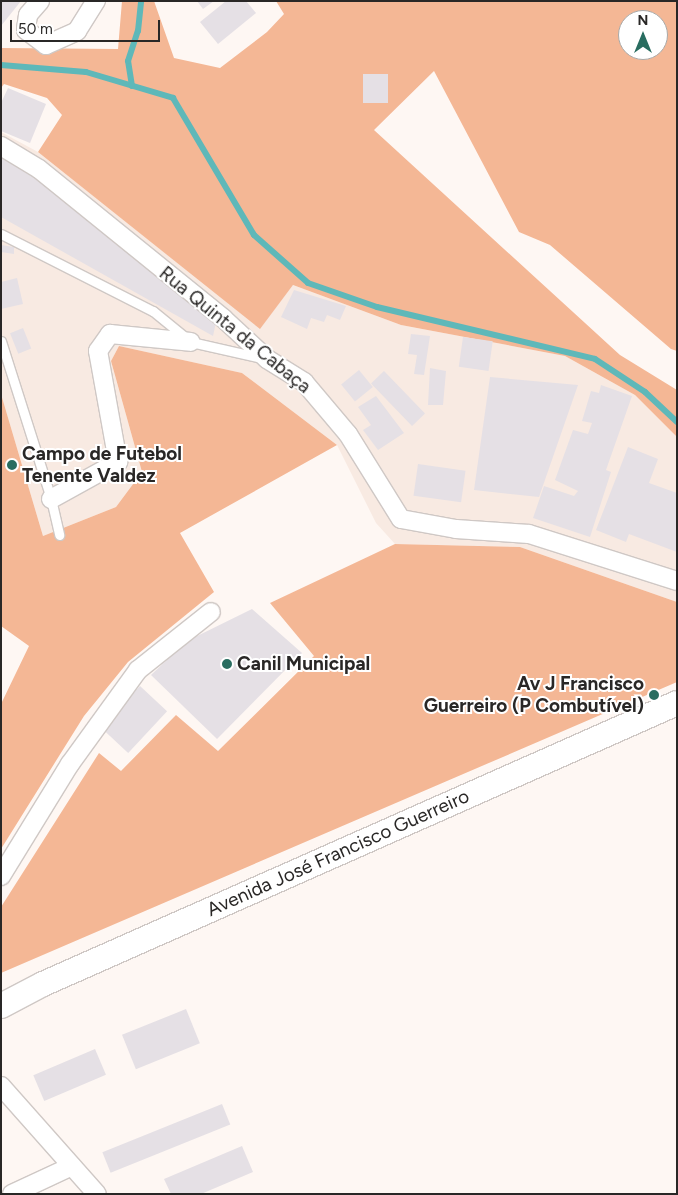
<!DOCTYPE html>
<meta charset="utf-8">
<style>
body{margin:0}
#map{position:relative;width:678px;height:1195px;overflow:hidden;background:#fef7f3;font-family:Figtree,sans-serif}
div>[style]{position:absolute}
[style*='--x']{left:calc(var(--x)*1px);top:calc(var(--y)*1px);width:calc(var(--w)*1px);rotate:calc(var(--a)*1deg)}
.built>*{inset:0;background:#f8eae2}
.green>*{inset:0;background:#f4b795}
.stream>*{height:6px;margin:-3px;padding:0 3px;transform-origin:3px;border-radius:3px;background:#5eb8b9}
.building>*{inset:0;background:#e5e0e5;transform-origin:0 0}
.roads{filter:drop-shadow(1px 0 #cfc8c5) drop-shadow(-1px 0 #cfc8c5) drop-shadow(0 1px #cfc8c5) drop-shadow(0 -1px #cfc8c5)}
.lane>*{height:9px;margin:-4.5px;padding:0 4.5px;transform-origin:4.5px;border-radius:4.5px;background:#fff}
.street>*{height:18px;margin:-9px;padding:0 9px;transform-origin:9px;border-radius:9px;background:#fff}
.secondary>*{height:24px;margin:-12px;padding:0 12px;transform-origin:12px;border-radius:12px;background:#fff}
.dots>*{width:14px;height:14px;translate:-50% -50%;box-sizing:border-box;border:2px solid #fff;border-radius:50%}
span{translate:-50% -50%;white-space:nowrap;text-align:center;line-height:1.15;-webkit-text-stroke:4px #fff;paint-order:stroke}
.street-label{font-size:19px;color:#292726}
.poi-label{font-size:19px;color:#292726;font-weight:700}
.left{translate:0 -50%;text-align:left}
.right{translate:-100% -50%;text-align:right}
.frame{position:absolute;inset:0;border:2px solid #292726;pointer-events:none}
.north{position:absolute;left:618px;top:10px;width:50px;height:50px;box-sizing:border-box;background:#fff;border:1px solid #a9a9a8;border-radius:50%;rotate:0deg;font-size:14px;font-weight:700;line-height:20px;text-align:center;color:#292726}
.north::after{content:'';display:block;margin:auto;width:18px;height:22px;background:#296d60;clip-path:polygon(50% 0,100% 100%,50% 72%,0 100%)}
.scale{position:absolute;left:10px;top:20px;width:150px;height:22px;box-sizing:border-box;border:2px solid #292726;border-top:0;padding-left:6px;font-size:15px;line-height:18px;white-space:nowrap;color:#292726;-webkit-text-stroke:4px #fff;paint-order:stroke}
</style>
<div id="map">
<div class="built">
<div style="clip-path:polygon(1px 132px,38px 152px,260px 328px,293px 285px,401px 325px,565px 356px,635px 395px,677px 437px,677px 602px,520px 547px,395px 544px,376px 523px,337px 445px,242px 373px,119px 346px,111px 361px,142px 472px,116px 507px,43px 536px,1px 394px)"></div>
</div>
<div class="green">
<div style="clip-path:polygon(evenodd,122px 1px,154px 1px,174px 58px,220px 68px,267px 32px,284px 14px,276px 1px,677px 1px,677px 351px,671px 349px,550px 245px,519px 232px,434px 71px,374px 130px,620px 355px,677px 390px,677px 437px,635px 395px,565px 356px,401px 325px,293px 285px,260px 329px,38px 152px,62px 115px,47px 98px,4px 84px,1px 88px,1px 48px,118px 49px,122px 1px,628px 20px,658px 20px,658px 50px,628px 50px,628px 20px)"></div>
<div style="clip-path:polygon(119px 346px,242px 373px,337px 445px,180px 533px,214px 592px,128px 662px,84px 716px,1px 849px,1px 704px,29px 646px,1px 626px,1px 394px,43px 536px,116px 507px,142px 472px,111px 361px)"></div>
<div style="clip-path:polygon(395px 544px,520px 547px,677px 602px,677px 682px,1px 973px,1px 907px,99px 753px,121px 771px,176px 715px,218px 751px,314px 656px,270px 603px)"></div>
</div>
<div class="stream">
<div style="--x:1;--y:65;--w:85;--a:4.7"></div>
<div style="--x:86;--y:72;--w:91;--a:16.6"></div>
<div style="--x:173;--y:98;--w:159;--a:59.4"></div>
<div style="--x:254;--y:235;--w:72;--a:41.6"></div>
<div style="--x:308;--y:283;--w:73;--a:19.2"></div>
<div style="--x:377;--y:307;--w:224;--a:13.4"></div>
<div style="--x:595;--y:359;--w:60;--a:33.4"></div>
<div style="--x:645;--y:392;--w:44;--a:43.2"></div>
<div style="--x:132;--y:86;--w:25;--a:-99"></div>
<div style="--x:128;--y:61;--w:32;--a:-72"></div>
<div style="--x:138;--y:31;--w:30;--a:-84"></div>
</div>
<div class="building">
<div style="clip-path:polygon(1px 1px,21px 1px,1px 26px)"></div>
<div style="clip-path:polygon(197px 1px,214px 1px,203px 9px)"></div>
<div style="clip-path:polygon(226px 1px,246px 1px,256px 13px,218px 44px,200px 22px)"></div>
<div style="left:363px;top:74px;width:25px;height:29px"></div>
<div style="clip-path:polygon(8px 88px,46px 104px,30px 143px,1px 131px,1px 103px)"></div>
<div style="clip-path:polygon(1px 155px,48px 183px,216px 322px,213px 336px,1px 217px)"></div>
<div style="clip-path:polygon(1px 245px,14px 247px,14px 254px,1px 252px)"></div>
<div style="clip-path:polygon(17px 278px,23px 304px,1px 309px,1px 282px)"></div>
<div style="clip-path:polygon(294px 290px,346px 306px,340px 320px,327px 315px,324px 322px,311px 318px,307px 329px,281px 317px)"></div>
<div style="left:23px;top:328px;width:22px;height:14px;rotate:68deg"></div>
<div style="clip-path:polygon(411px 334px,430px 336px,424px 375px,414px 374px,417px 355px,408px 354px)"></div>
<div style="left:463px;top:337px;width:30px;height:30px;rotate:8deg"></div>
<div style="clip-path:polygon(430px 368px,446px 371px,443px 405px,428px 405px)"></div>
<div style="left:359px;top:370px;width:22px;height:23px;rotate:51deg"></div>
<div style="left:384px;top:371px;width:59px;height:18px;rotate:46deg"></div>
<div style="clip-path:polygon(490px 377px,578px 385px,539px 497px,474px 490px)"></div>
<div style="clip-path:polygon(601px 385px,632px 396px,606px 470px,611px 472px,590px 537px,533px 518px,544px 486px,574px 496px,578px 491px,555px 480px,573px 430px,588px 434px,592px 423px,582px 421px,591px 391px,599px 393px)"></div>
<div style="clip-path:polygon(376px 396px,404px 433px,378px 450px,363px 430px,371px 425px,358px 407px)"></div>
<div style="clip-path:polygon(628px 447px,658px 459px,649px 483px,677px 493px,677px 552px,629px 534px,626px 542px,596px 530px)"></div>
<div style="left:418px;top:464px;width:48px;height:32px;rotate:8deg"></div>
<div style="clip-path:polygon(252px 609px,302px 653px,217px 739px,151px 675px,187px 641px)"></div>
<div style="left:140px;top:686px;width:37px;height:57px;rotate:43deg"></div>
<div style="left:186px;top:1009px;width:37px;height:69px;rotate:68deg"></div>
<div style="left:95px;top:1049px;width:28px;height:67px;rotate:67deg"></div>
<div style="left:222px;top:1104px;width:22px;height:129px;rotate:68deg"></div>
<div style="clip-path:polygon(242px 1146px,253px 1172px,201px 1194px,171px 1194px,164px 1179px)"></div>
</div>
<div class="roads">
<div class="lane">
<div style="--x:1;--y:234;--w:170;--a:26.9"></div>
<div style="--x:153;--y:311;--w:49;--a:39.2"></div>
<div style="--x:191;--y:342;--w:73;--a:12.7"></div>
<div style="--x:1;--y:341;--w:166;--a:72.4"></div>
<div style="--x:51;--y:499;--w:37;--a:77"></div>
</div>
<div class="street">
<div style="--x:40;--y:1;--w:18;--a:131"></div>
<div style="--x:28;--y:15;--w:15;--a:98"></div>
<div style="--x:26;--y:30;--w:25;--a:37"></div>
<div style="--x:46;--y:45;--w:34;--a:-24"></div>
<div style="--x:77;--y:31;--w:36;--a:-58"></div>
<div style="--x:1;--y:146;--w:44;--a:31.2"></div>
<div style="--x:39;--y:169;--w:238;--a:39"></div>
<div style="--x:224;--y:319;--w:59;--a:42.9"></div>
<div style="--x:267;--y:359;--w:44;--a:31.9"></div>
<div style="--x:304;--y:382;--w:68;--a:49.8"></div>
<div style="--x:348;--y:434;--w:100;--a:58.1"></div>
<div style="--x:401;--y:519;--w:56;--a:10.3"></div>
<div style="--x:456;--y:529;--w:73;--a:3.9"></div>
<div style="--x:529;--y:534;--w:155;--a:17.6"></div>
<div style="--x:51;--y:499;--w:77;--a:-28.9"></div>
<div style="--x:118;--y:462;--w:113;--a:-100.2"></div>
<div style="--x:98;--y:351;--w:21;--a:-55"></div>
<div style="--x:110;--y:334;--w:81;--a:5.6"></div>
<div style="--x:1;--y:876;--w:132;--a:-58.4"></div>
<div style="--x:70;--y:764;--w:116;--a:-54.1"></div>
<div style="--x:138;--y:670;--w:93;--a:-38.5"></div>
<div style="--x:1;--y:1086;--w:144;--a:48.4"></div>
<div style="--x:12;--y:1194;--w:66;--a:-25"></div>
</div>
<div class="secondary">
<div style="--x:1;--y:1006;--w:47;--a:-27.6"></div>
<div style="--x:43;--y:984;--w:693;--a:-23.9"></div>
</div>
</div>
<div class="dots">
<div style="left:12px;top:465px;background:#296d60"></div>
<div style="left:227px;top:664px;background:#296d60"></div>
<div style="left:654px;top:695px;background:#296d60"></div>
</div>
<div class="street-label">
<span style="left:235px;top:330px;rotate:39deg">Rua Quinta da Cabaça</span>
<span style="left:338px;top:853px;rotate:-24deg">Avenida José Francisco Guerreiro</span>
</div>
<div class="poi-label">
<span class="left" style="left:22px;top:465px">Campo de Futebol<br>Tenente Valdez</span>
<span class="left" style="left:237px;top:664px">Canil Municipal</span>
<span class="right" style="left:644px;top:695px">Av J Francisco<br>Guerreiro (P Combutível)</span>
</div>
<div class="frame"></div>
<div class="north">N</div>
<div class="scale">50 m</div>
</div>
